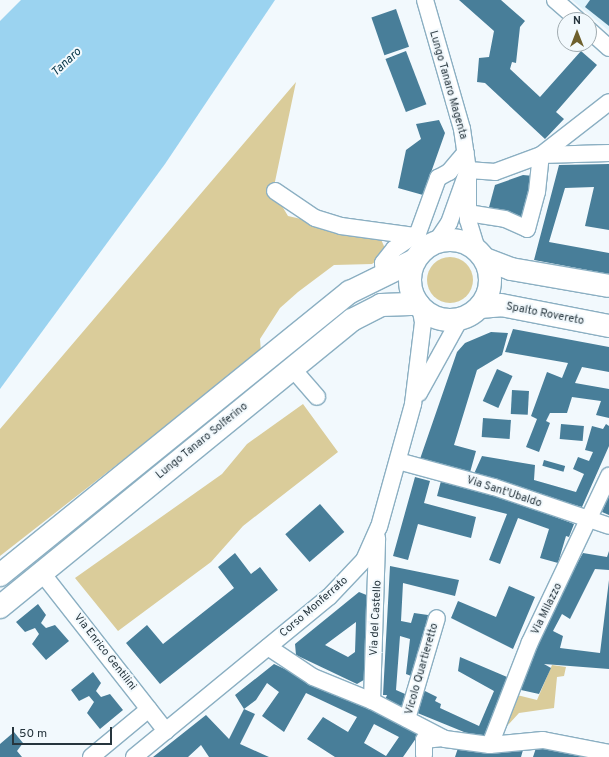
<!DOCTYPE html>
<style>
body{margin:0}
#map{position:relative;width:609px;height:757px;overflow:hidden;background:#f2f9fd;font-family:Overpass,sans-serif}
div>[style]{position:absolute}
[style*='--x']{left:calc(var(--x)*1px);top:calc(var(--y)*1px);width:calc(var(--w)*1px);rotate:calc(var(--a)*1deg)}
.built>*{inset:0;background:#e0f3fc}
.green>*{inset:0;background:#dacc9a}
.round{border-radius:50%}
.water>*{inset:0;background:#9bd3f0}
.building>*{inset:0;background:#487e99;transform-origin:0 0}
.roads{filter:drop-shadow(1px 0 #8bafc2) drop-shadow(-1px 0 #8bafc2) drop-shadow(0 1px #8bafc2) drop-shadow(0 -1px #8bafc2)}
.street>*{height:16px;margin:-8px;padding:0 8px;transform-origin:8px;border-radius:8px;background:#fff}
.secondary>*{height:22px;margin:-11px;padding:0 11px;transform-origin:11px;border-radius:11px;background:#fff}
.secondary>.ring{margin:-11px;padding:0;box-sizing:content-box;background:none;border:22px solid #fff;border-radius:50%}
span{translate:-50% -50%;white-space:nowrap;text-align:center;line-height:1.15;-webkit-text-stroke:4px #f2f9fd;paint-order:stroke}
.street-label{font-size:11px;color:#26353d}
.water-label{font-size:12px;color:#003144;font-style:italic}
.north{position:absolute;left:557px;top:12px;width:40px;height:40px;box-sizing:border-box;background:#f2f9fd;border:1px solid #a0abb0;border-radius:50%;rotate:0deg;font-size:11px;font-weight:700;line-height:16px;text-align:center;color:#26353d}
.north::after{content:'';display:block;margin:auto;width:14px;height:18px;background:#6e602d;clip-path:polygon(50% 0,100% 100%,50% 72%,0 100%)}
.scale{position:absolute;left:12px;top:727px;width:100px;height:18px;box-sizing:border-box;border:2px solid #26353d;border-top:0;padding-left:5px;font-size:12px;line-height:14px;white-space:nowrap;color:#26353d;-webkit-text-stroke:3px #f2f9fd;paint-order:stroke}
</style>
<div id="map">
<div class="built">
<div style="clip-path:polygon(572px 0,609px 0,609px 31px)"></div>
</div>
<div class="green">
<div style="clip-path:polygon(296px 82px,273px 191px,288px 216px,380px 237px,387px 253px,372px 264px,334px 265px,298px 292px,280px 308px,260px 339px,261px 352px,0 556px,0 429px)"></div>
<div class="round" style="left:427px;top:257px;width:46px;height:46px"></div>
<div style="clip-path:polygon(303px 404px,338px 452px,243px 526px,211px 562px,118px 631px,75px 578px,222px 474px,247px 444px)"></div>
<div style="clip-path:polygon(552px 665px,566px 667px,564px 676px,557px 677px,554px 708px,519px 713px,497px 737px,517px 695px,537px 700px)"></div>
</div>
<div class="water">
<div style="clip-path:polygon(21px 0,275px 0,165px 164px,0 389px,0 21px)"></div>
</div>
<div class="building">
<div style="clip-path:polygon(459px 0,501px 0,525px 21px,520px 27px,516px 63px,512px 62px,510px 69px,540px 97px,581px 51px,597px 65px,556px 112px,564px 119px,545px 139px,485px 83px,477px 82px,479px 58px,489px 57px,494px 31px)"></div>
<div style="clip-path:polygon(590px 0,609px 0,609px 26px,585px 7px)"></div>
<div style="left:396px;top:9px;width:40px;height:26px;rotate:71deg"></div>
<div style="left:406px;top:51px;width:57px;height:22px;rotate:69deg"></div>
<div style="clip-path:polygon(439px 120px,445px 133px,423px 195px,398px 188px,406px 150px,421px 139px,416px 124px)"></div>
<div style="clip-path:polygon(609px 164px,609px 230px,585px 226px,594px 187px,565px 188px,549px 242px,609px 253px,609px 274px,534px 260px,559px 165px)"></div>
<div style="clip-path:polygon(523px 175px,534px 176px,522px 220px,488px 211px,495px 185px)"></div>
<div style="clip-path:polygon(513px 329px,609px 347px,609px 372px,582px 367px,575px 383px,609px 389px,609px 418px,596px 415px,601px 401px,572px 397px,567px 413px,550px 413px,546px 421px,550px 423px,539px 452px,526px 447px,537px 419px,531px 416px,547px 372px,562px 378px,568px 363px,505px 352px)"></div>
<div style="clip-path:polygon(491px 332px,508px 333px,502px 355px,477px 370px,454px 445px,476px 451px,469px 476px,420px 459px,457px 352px,465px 343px)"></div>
<div style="left:497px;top:369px;width:17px;height:35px;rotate:24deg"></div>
<div style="left:512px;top:390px;width:17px;height:24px;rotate:3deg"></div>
<div style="left:483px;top:418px;width:28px;height:19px;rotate:4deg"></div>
<div style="left:561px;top:424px;width:23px;height:15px;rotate:5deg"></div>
<div style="clip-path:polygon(606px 424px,609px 426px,609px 446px,582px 507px,473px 476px,482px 456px,535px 465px,534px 480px,576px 492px,584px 474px,573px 469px,578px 457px,589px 461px,593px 452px,585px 450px,592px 426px,603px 429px)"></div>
<div style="left:544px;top:460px;width:22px;height:6px;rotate:16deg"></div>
<div style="clip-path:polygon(415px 477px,430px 481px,424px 503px,476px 517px,471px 538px,418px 524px,408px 560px,393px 556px)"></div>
<div style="clip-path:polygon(441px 481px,491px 493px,574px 524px,569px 537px,566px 536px,558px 563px,540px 558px,549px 529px,518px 518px,500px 564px,489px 560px,507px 514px,437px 496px)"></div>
<div style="clip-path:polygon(609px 495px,609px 515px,602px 512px)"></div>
<div style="left:320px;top:504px;width:37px;height:46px;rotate:49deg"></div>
<div style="clip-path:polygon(609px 551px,609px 570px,595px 569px,570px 619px,562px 614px,553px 631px,563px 636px,560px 648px,600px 653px,609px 580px,609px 669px,544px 664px,551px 668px,539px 694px,521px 690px,533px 643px,583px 553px,607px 557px)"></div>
<div style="clip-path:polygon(235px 553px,251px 574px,260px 567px,278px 590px,160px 684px,126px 643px,147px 625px,163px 644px,234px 588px,218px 567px)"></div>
<div style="clip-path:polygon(390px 566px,459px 580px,455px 596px,403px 583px,401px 621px,411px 623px,414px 613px,428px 615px,419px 679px,406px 674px,410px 639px,400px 636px,396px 690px,412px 697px,406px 710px,385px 700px,387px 695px,383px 695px)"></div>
<div style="clip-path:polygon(509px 586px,535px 597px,513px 649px,451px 618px,458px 601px,496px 617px)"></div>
<div style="clip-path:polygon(evenodd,359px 592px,369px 596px,367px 678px,357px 684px,296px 655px,295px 644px,359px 592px,356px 622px,355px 652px,348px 657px,325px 645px,356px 622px)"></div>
<div style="clip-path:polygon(38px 604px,46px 615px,41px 623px,46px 628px,55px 625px,69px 641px,46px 660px,32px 644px,39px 634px,35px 628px,25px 632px,16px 622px)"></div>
<div style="clip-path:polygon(460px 657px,514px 680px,486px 741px,415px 712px,419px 688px,437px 697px,435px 701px,441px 704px,440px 708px,479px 726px,494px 691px,458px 671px)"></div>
<div style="clip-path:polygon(evenodd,274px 664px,407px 726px,419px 734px,403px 757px,335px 757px,307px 739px,323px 717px,348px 732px,357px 717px,306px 693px,284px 732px,262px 716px,279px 692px,267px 683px,256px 700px,244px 709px,255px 714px,240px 744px,269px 757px,209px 757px,201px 745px,188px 757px,153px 757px,206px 715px,229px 739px,244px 709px,235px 695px,274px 664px,374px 724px,399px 737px,386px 756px,364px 743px,374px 724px)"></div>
<div style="clip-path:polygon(93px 672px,101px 683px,96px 691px,101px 697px,110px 694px,123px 710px,100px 729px,87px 713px,94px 702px,89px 696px,79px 701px,71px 690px)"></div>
<div style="clip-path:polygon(14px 732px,23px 743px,17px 751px,22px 757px,0 757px,0 744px)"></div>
<div style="clip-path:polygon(459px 745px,492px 748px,523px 750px,521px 757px,455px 757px)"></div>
<div style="clip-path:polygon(542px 746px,587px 756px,586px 757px,533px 757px,536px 748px)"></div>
</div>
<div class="roads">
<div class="street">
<div style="--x:425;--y:0;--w:134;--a:74"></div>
<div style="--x:462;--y:129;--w:41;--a:81.7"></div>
<div style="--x:468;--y:170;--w:27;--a:4"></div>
<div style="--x:495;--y:172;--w:49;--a:-20.3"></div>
<div style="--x:541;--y:155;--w:86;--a:-37.9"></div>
<div style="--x:555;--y:0;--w:30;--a:41"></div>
<div style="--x:589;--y:30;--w:27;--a:42"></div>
<div style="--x:541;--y:155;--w:68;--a:-1.7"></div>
<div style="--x:275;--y:191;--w:48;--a:34"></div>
<div style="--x:315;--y:218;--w:27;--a:17"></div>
<div style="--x:341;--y:226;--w:74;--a:7.8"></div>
<div style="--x:468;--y:213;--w:37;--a:9"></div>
<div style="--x:505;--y:219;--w:24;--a:24"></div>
<div style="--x:527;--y:229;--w:38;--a:-75"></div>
<div style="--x:537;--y:192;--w:37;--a:-84"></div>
<div style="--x:436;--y:242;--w:23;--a:-56"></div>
<div style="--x:449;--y:223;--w:56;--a:-70.3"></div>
<div style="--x:468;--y:170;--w:50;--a:90"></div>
<div style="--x:468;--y:220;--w:31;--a:73"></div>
<div style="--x:384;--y:276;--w:13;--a:-94"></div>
<div style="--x:383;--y:263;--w:18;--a:-52"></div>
<div style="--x:394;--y:249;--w:29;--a:-34"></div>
<div style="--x:418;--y:233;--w:59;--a:-70"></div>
<div style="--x:438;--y:178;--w:13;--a:-29"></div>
<div style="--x:449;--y:172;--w:26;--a:-50"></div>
<div style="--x:292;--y:368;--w:38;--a:49"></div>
<div style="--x:419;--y:393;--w:85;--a:-61"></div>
<div style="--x:398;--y:461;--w:99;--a:15.2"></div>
<div style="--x:494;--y:487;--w:121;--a:18.7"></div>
<div style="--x:42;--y:573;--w:201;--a:51.9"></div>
<div style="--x:268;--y:647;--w:54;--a:33.7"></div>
<div style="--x:313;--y:677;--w:64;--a:22.1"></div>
<div style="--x:372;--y:701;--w:82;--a:27.5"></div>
<div style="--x:445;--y:739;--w:45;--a:7.6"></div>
<div style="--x:490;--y:745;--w:53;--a:-5.4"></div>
<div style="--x:543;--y:740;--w:67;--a:11.1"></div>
<div style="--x:372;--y:701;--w:163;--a:-88.2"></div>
<div style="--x:407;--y:719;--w:105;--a:-73.5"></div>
<div style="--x:490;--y:745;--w:110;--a:-68.8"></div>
<div style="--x:530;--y:642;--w:184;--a:-64.6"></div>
<div style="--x:424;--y:755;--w:15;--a:-90"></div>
<div style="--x:424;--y:740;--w:19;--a:-6"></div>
<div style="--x:91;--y:757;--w:75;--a:-39.6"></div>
<div style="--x:134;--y:757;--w:252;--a:-39.4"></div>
<div style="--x:329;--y:597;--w:51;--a:-46.6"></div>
<div style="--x:364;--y:560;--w:36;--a:-66"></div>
<div style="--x:379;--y:527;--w:128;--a:-74.5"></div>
<div style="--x:413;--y:404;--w:83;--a:-83"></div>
<div style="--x:423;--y:322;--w:15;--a:-101"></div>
</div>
<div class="secondary">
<div class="ring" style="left:410px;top:240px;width:58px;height:58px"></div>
<div style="--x:485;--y:259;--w:28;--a:21"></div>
<div style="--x:511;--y:269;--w:99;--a:9.8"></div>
<div style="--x:480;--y:307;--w:21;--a:-5"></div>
<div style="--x:501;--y:305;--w:110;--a:11"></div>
<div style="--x:0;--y:575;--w:450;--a:-39"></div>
<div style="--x:350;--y:292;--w:72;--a:-26.2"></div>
<div style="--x:0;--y:607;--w:454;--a:-39.2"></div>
<div style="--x:352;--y:320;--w:33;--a:-27"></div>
<div style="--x:381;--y:305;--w:37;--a:-2"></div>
</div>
</div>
<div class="street-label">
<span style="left:448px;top:85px;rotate:74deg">Lungo Tanaro Magenta</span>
<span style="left:545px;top:314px;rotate:11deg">Spalto Rovereto</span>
<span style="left:202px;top:441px;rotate:-39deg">Lungo Tanaro Solferino</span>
<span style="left:504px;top:492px;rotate:18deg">Via Sant'Ubaldo</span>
<span style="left:314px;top:607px;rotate:-41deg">Corso Monferrato</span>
<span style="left:547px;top:609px;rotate:-64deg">Via Milazzo</span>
<span style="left:376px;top:618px;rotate:-87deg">Via del Castello</span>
<span style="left:105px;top:652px;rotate:52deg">Via Enrico Gentilini</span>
<span style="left:422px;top:669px;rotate:-74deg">Vicolo Quartieretto</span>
</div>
<div class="water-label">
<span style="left:67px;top:63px;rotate:-43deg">Tanaro</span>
</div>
<div class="north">N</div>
<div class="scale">50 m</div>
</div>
